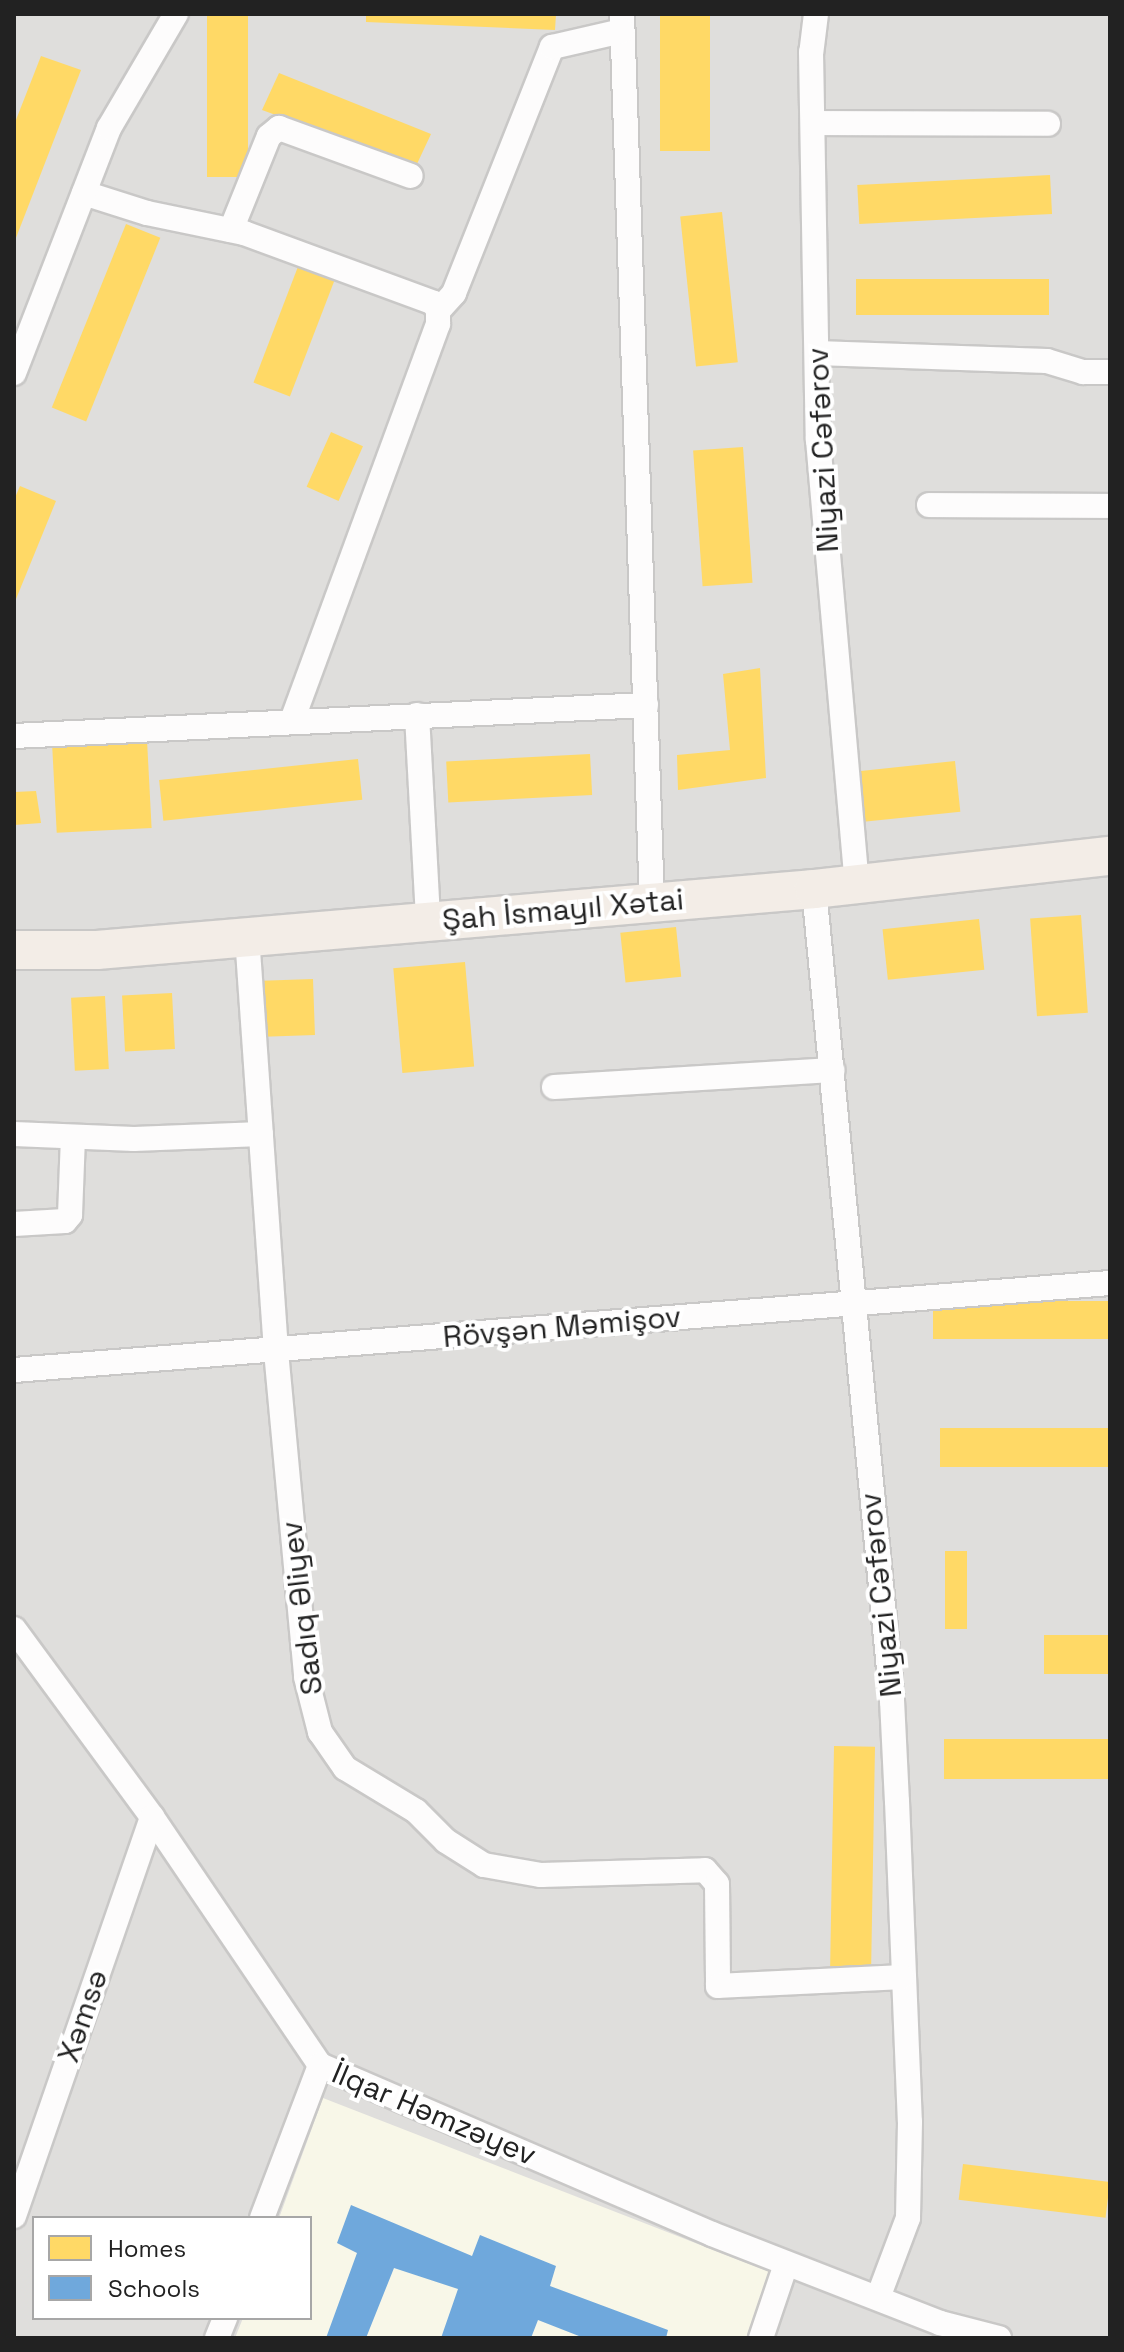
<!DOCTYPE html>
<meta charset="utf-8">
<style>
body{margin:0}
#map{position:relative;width:1124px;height:2352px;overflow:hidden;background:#f0eeeb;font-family:"Space Grotesk",sans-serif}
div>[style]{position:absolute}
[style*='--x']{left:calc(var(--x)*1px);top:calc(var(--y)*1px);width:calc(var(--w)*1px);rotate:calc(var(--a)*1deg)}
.residential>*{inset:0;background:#dfdedc}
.education>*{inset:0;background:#f8f7e8}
.homes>*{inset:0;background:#ffd966;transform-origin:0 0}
.schools>*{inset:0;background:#6fa8dc}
.roads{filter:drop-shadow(2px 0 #c9c8c7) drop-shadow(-2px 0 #c9c8c7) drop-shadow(0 2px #c9c8c7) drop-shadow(0 -2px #c9c8c7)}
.minor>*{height:24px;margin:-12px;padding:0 12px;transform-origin:12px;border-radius:12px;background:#fdfcfc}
.primary>*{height:38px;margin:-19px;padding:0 19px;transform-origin:19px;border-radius:19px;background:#f3ede7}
span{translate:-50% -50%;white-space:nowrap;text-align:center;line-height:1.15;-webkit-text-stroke:8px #fff;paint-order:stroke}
.street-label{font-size:30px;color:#222}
.frame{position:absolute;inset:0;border:16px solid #222;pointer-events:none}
.legend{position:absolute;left:32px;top:2216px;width:280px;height:104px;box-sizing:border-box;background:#fff;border:2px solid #a7a7a7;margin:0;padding:10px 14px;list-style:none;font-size:24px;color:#222}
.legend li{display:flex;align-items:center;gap:16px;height:40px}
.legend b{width:40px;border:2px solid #a7a7a7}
</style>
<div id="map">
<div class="residential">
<div style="clip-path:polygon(evenodd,14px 14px,1110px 14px,1110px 2338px,14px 2338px,14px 14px,34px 2218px,310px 2218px,310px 2318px,34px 2318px,34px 2218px)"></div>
</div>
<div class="education">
<div style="clip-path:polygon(323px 2098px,770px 2272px,746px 2338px,235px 2338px,243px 2318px,310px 2318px,310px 2218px,279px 2218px)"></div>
</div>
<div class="homes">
<div style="left:207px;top:14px;width:41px;height:163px"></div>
<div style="clip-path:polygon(366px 14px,556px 14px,555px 30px,366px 22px)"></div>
<div style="left:660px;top:14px;width:50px;height:137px"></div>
<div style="clip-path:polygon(41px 56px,81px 70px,14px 243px,14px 125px)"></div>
<div style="clip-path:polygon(279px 73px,431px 134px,416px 166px,262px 110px)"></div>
<div style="left:1050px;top:175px;width:39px;height:193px;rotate:87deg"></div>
<div style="left:722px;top:212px;width:151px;height:42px;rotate:84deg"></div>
<div style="left:126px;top:224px;width:37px;height:198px;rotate:22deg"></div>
<div style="left:299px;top:264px;width:39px;height:127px;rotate:21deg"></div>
<div style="left:856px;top:279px;width:193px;height:36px"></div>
<div style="left:331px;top:432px;width:35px;height:60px;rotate:24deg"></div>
<div style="left:743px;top:447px;width:136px;height:50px;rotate:86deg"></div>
<div style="clip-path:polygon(20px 486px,56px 501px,14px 604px,14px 500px)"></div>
<div style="clip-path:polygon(760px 668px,766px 778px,678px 790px,677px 755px,730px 750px,723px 674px)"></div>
<div style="left:147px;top:740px;width:88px;height:95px;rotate:87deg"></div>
<div style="left:590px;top:754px;width:41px;height:144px;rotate:87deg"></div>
<div style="left:358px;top:759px;width:41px;height:200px;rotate:84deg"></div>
<div style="left:955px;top:761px;width:51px;height:97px;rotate:84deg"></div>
<div style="clip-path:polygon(36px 791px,41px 823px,14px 825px,14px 792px)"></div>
<div style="left:1081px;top:915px;width:98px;height:51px;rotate:86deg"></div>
<div style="left:979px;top:919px;width:51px;height:97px;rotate:84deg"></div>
<div style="left:676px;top:927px;width:50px;height:56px;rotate:84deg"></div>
<div style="left:465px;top:962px;width:105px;height:72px;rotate:85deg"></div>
<div style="left:313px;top:979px;width:56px;height:51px;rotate:88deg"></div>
<div style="left:172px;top:993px;width:56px;height:50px;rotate:87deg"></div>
<div style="left:105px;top:996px;width:73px;height:34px;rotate:87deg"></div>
<div style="left:1110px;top:1301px;width:38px;height:177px;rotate:90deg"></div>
<div style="left:1110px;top:1428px;width:39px;height:170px;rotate:90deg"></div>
<div style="left:945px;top:1551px;width:22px;height:78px"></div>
<div style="left:1110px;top:1635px;width:39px;height:66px;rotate:90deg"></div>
<div style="left:1110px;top:1739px;width:40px;height:166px;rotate:90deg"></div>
<div style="left:834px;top:1746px;width:41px;height:225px;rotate:1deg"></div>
<div style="left:963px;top:2164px;width:148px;height:36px;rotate:7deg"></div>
</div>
<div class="schools">
<div style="clip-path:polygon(351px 2205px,472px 2256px,480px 2235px,556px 2266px,550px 2286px,668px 2330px,666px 2338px,584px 2338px,538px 2320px,531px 2338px,441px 2338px,458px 2289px,394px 2268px,366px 2338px,326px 2338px,357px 2253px,337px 2243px)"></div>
</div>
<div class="roads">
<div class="minor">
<div style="--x:622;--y:14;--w:890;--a:88.07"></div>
<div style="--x:816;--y:14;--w:38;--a:97"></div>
<div style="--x:811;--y:52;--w:388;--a:89"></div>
<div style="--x:818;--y:440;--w:447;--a:85"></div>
<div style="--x:813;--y:123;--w:235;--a:0.2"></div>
<div style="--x:84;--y:193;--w:66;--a:17.6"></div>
<div style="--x:147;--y:213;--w:99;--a:11.7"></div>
<div style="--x:244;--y:233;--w:202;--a:20.2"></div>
<div style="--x:434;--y:303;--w:9;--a:63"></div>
<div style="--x:438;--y:311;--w:13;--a:90"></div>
<div style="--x:438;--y:324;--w:423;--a:110.2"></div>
<div style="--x:231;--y:230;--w:101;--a:-68"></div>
<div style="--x:269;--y:136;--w:13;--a:-39"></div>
<div style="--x:279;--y:128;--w:140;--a:20"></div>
<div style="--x:438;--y:311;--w:24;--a:-48"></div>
<div style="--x:454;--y:293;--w:265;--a:-68.3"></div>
<div style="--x:552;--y:47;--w:72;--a:-12.9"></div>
<div style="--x:817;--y:353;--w:230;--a:2"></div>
<div style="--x:1047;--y:361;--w:38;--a:17"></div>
<div style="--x:1083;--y:372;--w:27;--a:0"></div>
<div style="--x:14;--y:373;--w:263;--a:-68.8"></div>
<div style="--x:109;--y:128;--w:132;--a:-59.6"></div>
<div style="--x:929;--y:505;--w:181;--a:0.3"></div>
<div style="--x:417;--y:715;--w:206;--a:86.9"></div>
<div style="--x:14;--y:736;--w:633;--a:-2.81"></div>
<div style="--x:814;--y:889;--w:815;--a:84.51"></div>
<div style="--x:892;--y:1700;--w:101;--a:87.2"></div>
<div style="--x:897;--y:1801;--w:321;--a:87.7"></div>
<div style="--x:910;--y:2122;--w:96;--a:91.2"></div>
<div style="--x:908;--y:2218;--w:85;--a:110.6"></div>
<div style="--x:247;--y:936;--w:416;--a:86"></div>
<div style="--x:276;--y:1351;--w:327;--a:84.7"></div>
<div style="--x:306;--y:1677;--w:57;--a:75.7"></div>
<div style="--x:320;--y:1732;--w:44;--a:55.2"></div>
<div style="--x:345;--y:1768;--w:83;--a:31.2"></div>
<div style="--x:416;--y:1811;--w:42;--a:45"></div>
<div style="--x:446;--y:1841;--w:45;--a:32.3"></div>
<div style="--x:484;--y:1865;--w:58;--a:10"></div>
<div style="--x:541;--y:1875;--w:164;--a:-1.7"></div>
<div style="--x:705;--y:1870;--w:18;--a:49"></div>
<div style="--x:717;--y:1884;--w:102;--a:89.4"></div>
<div style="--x:718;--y:1986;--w:184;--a:-2.8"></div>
<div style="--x:554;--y:1087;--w:279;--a:-3.5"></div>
<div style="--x:14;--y:1134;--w:120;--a:2.4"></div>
<div style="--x:134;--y:1139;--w:127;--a:-2.3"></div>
<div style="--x:14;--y:1224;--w:51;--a:-3.4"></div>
<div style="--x:65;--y:1221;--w:8;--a:-50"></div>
<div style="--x:70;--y:1215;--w:77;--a:-87.8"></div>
<div style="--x:14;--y:1370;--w:1099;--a:-4.54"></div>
<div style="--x:14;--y:1629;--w:233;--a:53.7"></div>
<div style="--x:152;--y:1817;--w:300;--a:55.9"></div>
<div style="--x:320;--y:2065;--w:427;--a:23.3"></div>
<div style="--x:712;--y:2234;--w:245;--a:21.3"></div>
<div style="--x:940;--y:2323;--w:61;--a:14.3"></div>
<div style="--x:14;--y:2216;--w:422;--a:-70.9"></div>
<div style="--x:262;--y:2218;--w:164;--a:-69.2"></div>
<div style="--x:217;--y:2338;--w:22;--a:-68"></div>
<div style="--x:761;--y:2338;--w:78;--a:-71.3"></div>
</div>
<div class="primary">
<div style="--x:14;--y:950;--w:83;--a:0"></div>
<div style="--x:97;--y:950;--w:720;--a:-4.86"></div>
<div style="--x:814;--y:889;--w:298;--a:-6.4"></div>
</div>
</div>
<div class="street-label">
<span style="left:823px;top:450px;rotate:-93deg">Niyazi Cəfərov</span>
<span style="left:563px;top:910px;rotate:-5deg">Şah İsmayıl Xətai</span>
<span style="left:562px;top:1327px;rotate:-5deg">Rövşən Məmişov</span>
<span style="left:881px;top:1595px;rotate:-96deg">Niyazi Cəfərov</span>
<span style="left:302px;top:1608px;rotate:-97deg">Sadıq Əliyev</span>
<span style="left:83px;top:2016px;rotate:-71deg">Xəmsə</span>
<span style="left:434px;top:2114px;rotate:23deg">İlqar Həmzəyev</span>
</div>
<div class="frame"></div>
<ul class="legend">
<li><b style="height:22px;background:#ffd966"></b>Homes</li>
<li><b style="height:22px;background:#6fa8dc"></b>Schools</li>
</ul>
</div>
